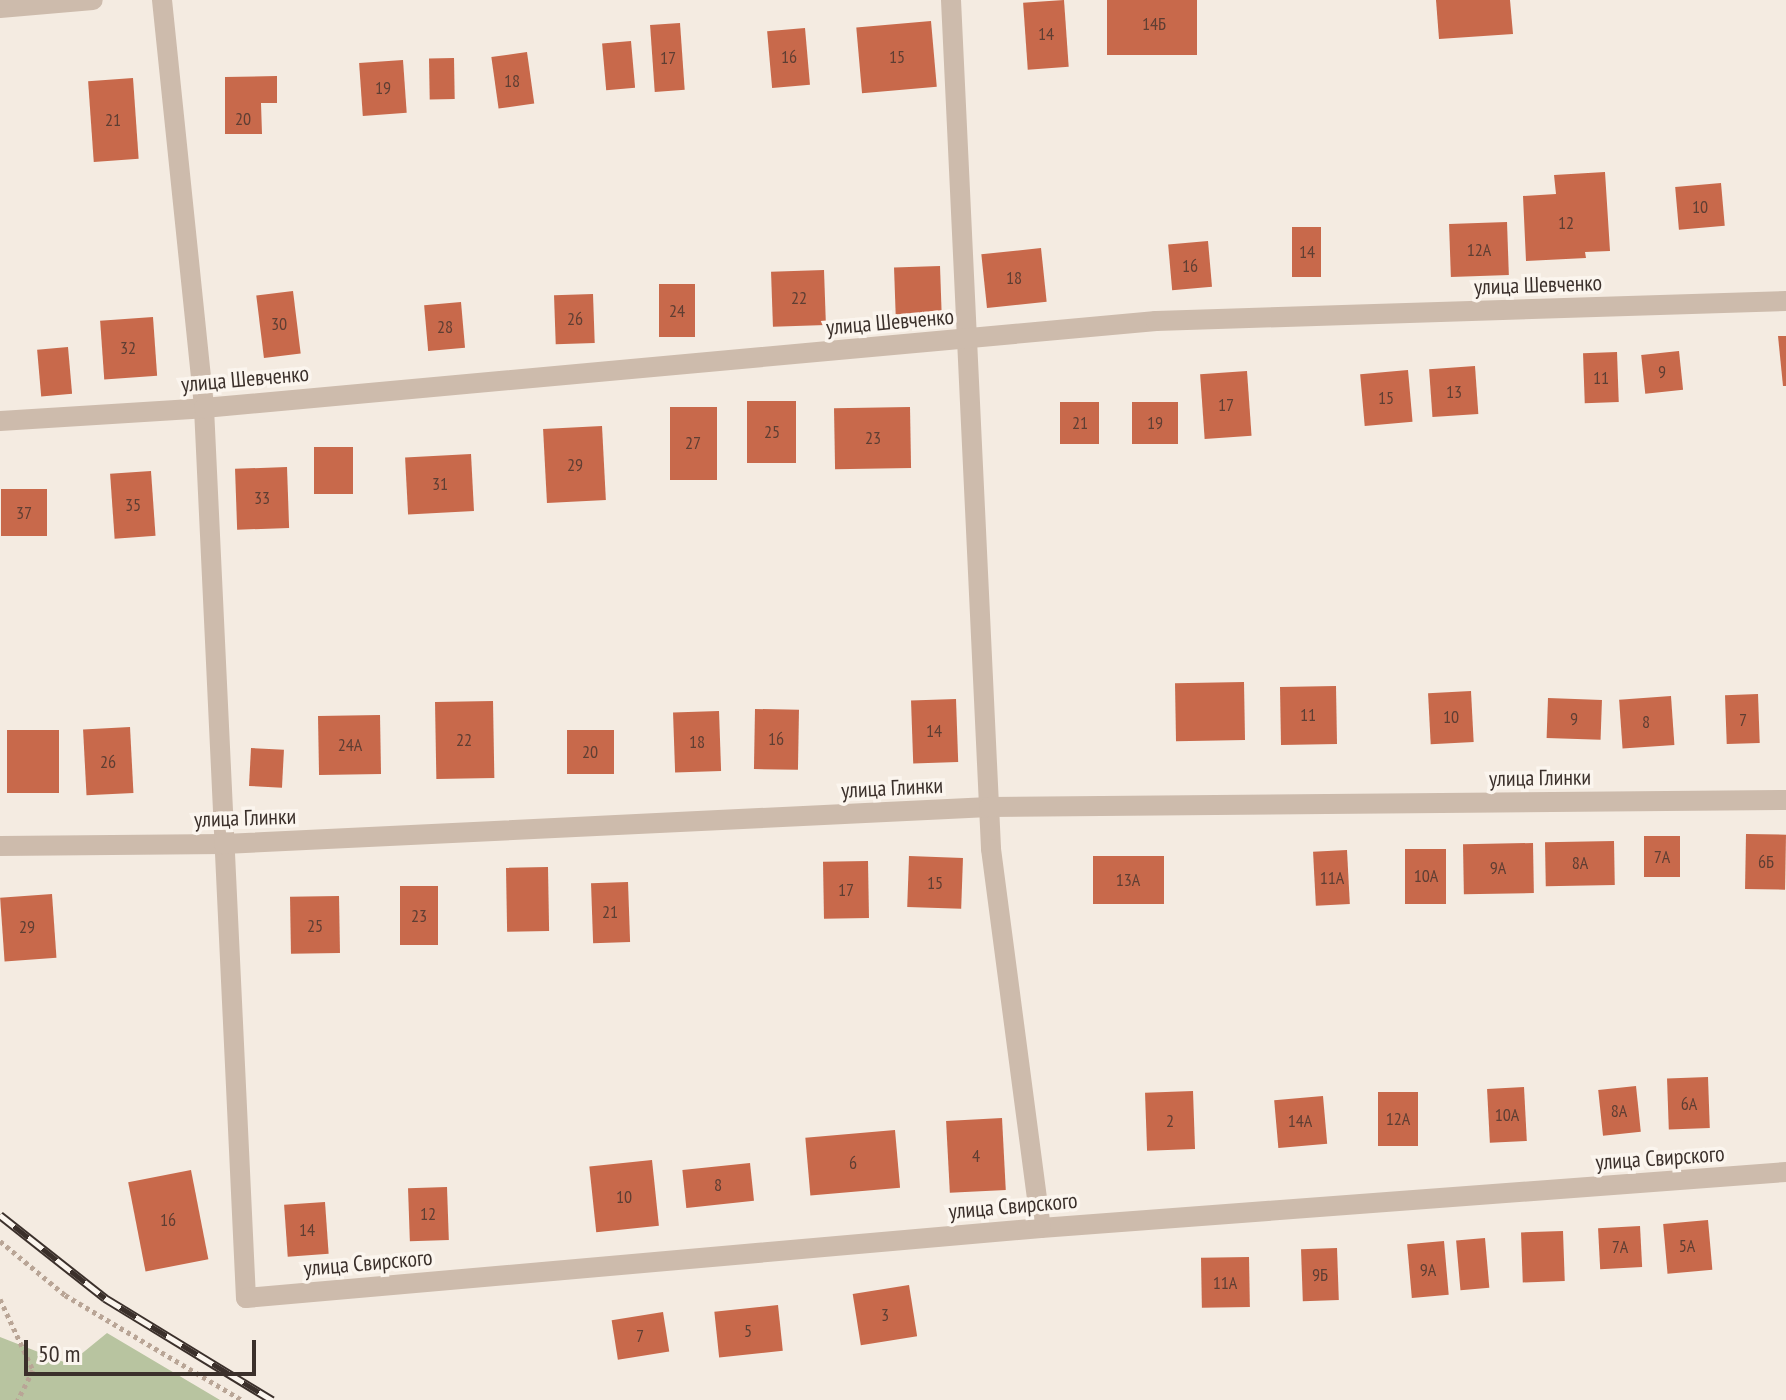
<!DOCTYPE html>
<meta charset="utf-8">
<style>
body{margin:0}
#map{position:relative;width:1786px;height:1400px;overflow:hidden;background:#f4ebe1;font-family:"PT Sans Narrow",sans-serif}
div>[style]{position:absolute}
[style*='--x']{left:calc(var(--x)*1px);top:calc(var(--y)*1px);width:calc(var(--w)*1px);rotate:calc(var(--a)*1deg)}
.green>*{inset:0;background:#b8c4a0}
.building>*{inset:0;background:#c8694b;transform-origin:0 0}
.path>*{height:5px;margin-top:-2.5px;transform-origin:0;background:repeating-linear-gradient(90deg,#b9a596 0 4px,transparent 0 8px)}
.minor>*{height:20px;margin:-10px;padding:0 10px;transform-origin:10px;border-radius:10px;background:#cdbbac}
.rail>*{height:9px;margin-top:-4.5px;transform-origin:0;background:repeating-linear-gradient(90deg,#fbf5ee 0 18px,#3b302b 0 36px);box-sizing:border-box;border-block:2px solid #3b302b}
span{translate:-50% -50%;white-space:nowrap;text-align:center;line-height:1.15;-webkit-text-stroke:7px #fbf5ee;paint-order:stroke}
.number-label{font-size:18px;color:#5e3e33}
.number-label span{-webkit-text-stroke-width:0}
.street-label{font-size:22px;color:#3b302b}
.scale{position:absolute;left:24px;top:1340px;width:232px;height:36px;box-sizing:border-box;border:4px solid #3b302b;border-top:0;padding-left:10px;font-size:24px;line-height:28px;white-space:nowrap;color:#3b302b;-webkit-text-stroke:6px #fbf5ee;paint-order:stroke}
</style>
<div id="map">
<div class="green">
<div style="clip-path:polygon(107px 1333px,220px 1400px,0 1400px,0 1337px,69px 1364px)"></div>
</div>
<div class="building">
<div style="left:1064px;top:0;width:67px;height:41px;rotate:86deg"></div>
<div style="left:1107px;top:0;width:90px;height:55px"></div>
<div style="clip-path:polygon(1436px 0,1510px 0,1513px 34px,1439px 39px)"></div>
<div style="left:931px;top:21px;width:66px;height:75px;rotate:85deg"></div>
<div style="left:680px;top:23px;width:67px;height:30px;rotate:86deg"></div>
<div style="left:805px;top:28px;width:57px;height:38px;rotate:85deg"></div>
<div style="left:631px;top:41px;width:47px;height:29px;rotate:85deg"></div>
<div style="left:527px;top:52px;width:52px;height:36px;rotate:82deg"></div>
<div style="left:454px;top:58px;width:41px;height:25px;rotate:89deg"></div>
<div style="left:403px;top:60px;width:53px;height:44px;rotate:86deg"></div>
<div style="clip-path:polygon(277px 76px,277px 103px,261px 103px,262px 134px,225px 134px,225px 77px)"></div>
<div style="left:133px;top:78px;width:81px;height:45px;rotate:86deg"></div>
<div style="clip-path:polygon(1605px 172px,1610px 251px,1585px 252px,1586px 258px,1526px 261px,1523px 196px,1556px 194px,1554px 175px)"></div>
<div style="left:1721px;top:183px;width:43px;height:46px;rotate:85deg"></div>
<div style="left:1507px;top:222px;width:53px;height:58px;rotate:88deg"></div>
<div style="left:1321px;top:227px;width:50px;height:29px;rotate:90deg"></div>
<div style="left:1208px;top:241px;width:46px;height:40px;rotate:85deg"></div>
<div style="left:1041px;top:248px;width:54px;height:60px;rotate:84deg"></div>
<div style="left:940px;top:266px;width:53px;height:46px;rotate:88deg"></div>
<div style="left:824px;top:270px;width:55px;height:53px;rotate:88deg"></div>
<div style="left:659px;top:284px;width:36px;height:53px"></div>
<div style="left:293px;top:291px;width:63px;height:37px;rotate:83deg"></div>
<div style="left:593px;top:294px;width:49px;height:39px;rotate:88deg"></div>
<div style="left:461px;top:302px;width:46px;height:37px;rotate:85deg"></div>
<div style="left:153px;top:317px;width:59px;height:53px;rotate:86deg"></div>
<div style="clip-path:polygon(1778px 336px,1786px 336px,1786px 386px,1783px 386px)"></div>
<div style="left:68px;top:347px;width:47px;height:31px;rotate:85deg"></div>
<div style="left:1679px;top:351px;width:39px;height:38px;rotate:84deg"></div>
<div style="left:1617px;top:352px;width:50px;height:34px;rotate:88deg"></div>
<div style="left:1475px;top:366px;width:48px;height:46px;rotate:86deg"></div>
<div style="left:1408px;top:370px;width:52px;height:48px;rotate:85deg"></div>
<div style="left:1247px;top:371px;width:65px;height:47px;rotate:86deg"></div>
<div style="left:747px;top:401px;width:49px;height:62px"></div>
<div style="left:1060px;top:402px;width:39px;height:42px"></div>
<div style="left:1132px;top:402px;width:46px;height:42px"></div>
<div style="left:670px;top:407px;width:47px;height:73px"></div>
<div style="left:910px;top:407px;width:61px;height:76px;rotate:89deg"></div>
<div style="left:602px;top:426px;width:74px;height:59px;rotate:87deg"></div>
<div style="left:314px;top:447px;width:39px;height:47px"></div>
<div style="left:471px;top:454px;width:57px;height:66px;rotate:87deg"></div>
<div style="left:287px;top:467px;width:61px;height:52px;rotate:88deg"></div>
<div style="left:151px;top:471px;width:65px;height:41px;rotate:86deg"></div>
<div style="left:1px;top:489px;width:46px;height:47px"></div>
<div style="left:1244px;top:682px;width:58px;height:69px;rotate:89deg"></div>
<div style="left:1336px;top:686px;width:58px;height:56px;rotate:89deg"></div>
<div style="left:1471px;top:691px;width:51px;height:43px;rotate:87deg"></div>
<div style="left:1758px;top:694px;width:49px;height:33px;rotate:88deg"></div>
<div style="left:1671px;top:696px;width:49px;height:52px;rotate:86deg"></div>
<div style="left:1548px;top:698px;width:54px;height:40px;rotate:2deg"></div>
<div style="left:956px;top:699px;width:63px;height:45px;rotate:88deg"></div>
<div style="left:493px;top:701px;width:77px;height:58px;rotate:89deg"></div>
<div style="left:755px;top:709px;width:44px;height:60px;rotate:1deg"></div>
<div style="left:719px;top:711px;width:60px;height:46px;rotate:88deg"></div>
<div style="left:380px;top:715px;width:59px;height:62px;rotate:89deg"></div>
<div style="left:130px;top:727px;width:66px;height:47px;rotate:87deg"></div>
<div style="left:7px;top:730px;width:52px;height:63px"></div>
<div style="left:567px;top:730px;width:47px;height:44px"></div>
<div style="left:251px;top:748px;width:33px;height:38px;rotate:3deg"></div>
<div style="left:1746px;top:834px;width:40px;height:55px;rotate:1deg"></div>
<div style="left:1644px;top:836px;width:36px;height:41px"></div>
<div style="left:1614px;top:841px;width:44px;height:69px;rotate:89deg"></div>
<div style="left:1533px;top:843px;width:50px;height:70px;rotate:89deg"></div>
<div style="left:1405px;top:849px;width:41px;height:55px"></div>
<div style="left:1347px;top:850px;width:54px;height:34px;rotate:87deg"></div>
<div style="left:909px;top:856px;width:54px;height:51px;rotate:2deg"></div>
<div style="left:1093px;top:856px;width:71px;height:48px"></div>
<div style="left:868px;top:861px;width:57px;height:45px;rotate:89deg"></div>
<div style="left:548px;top:867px;width:64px;height:42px;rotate:89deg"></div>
<div style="left:628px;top:882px;width:60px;height:37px;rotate:88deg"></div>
<div style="left:400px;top:886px;width:38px;height:59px"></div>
<div style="left:52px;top:894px;width:64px;height:52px;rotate:86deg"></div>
<div style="left:339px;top:896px;width:57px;height:49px;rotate:89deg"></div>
<div style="left:1708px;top:1077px;width:51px;height:41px;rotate:88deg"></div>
<div style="left:1636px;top:1086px;width:46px;height:38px;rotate:84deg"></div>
<div style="left:1524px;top:1087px;width:54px;height:37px;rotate:87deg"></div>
<div style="left:1193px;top:1091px;width:58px;height:48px;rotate:88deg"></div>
<div style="left:1378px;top:1092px;width:40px;height:54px"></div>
<div style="left:1323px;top:1096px;width:48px;height:49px;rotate:85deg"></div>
<div style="left:1002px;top:1118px;width:72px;height:56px;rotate:87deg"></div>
<div style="left:895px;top:1130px;width:58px;height:90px;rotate:85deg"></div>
<div style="left:652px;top:1160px;width:66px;height:63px;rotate:84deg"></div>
<div style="left:750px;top:1163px;width:38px;height:68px;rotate:84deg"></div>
<div style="left:191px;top:1170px;width:91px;height:64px;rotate:79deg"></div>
<div style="left:447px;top:1187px;width:53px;height:39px;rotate:88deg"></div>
<div style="left:325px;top:1202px;width:52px;height:41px;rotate:86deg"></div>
<div style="left:1708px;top:1220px;width:50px;height:45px;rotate:85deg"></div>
<div style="left:1640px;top:1226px;width:41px;height:42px;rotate:87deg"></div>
<div style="left:1563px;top:1231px;width:50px;height:42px;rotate:88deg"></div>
<div style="left:1485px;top:1238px;width:50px;height:29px;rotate:85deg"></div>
<div style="left:1444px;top:1241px;width:54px;height:37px;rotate:85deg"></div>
<div style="left:1337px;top:1248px;width:52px;height:36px;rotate:88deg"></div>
<div style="left:1249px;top:1257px;width:50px;height:48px;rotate:89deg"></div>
<div style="left:909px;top:1285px;width:52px;height:57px;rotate:81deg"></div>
<div style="left:778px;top:1305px;width:46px;height:64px;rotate:84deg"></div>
<div style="left:663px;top:1312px;width:40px;height:52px;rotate:81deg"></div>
</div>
<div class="path">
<div style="--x:0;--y:1241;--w:85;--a:39.7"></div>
<div style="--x:65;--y:1295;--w:206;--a:30.7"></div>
<div style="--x:0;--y:1299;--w:78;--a:65.1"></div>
<div style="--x:33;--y:1370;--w:34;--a:117"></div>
</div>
<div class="minor">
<div style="--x:162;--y:0;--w:410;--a:84.1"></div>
<div style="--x:204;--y:408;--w:891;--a:87.3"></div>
<div style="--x:246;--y:1298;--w:798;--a:-5.03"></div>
<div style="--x:1041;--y:1228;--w:747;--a:-4.3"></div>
<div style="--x:951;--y:0;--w:850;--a:87.3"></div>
<div style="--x:991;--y:849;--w:382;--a:82.5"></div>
<div style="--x:0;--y:8;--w:93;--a:-4.9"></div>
<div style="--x:0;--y:421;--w:204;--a:-3.6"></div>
<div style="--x:204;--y:408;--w:956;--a:-5.22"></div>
<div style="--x:1156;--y:321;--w:630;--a:-1.82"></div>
<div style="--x:0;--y:846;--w:224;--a:-0.5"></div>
<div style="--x:224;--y:844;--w:766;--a:-2.77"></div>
<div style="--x:989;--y:807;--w:797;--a:-0.5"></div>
</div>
<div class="rail">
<div style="--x:0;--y:1215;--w:134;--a:38.3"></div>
<div style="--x:105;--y:1298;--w:196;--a:31.4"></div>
</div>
<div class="number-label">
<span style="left:1154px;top:24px">14Б</span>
<span style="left:1046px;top:34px">14</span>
<span style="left:789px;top:57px">16</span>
<span style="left:897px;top:57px">15</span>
<span style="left:668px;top:58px">17</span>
<span style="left:512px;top:81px">18</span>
<span style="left:383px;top:88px">19</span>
<span style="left:243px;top:119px">20</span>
<span style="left:113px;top:120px">21</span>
<span style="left:1700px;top:207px">10</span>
<span style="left:1566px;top:223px">12</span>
<span style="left:1479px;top:250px">12А</span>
<span style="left:1307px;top:252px">14</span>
<span style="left:1190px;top:266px">16</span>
<span style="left:1014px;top:278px">18</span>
<span style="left:799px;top:298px">22</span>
<span style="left:677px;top:311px">24</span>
<span style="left:575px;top:319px">26</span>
<span style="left:279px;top:324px">30</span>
<span style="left:445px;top:327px">28</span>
<span style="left:128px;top:348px">32</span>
<span style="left:1662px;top:372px">9</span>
<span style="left:1601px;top:378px">11</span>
<span style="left:1454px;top:392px">13</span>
<span style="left:1386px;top:398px">15</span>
<span style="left:1226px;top:405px">17</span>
<span style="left:1080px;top:423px">21</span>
<span style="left:1155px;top:423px">19</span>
<span style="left:772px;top:432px">25</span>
<span style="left:873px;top:438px">23</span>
<span style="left:693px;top:443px">27</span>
<span style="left:575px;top:465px">29</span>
<span style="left:440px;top:484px">31</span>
<span style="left:262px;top:498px">33</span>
<span style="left:133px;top:505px">35</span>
<span style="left:24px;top:513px">37</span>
<span style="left:1308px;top:715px">11</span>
<span style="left:1451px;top:717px">10</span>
<span style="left:1574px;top:719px">9</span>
<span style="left:1743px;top:720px">7</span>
<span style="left:1646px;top:722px">8</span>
<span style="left:934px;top:731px">14</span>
<span style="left:776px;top:739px">16</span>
<span style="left:464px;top:740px">22</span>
<span style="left:697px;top:742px">18</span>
<span style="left:350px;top:745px">24А</span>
<span style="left:590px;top:752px">20</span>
<span style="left:108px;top:762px">26</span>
<span style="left:1662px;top:857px">7А</span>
<span style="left:1766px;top:862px">6Б</span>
<span style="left:1580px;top:863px">8А</span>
<span style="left:1498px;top:868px">9А</span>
<span style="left:1426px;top:876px">10А</span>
<span style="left:1332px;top:878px">11А</span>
<span style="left:1128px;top:880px">13А</span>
<span style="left:935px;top:883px">15</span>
<span style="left:846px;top:890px">17</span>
<span style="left:610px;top:912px">21</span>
<span style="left:419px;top:916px">23</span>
<span style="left:315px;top:926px">25</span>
<span style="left:27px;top:927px">29</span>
<span style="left:1689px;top:1104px">6А</span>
<span style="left:1619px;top:1111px">8А</span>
<span style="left:1507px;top:1115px">10А</span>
<span style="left:1398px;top:1119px">12А</span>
<span style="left:1170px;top:1121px">2</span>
<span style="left:1300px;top:1121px">14А</span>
<span style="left:976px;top:1156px">4</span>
<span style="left:853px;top:1163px">6</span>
<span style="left:718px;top:1185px">8</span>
<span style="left:624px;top:1197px">10</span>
<span style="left:428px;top:1214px">12</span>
<span style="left:168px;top:1220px">16</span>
<span style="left:307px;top:1230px">14</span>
<span style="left:1687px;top:1246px">5А</span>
<span style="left:1620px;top:1247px">7А</span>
<span style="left:1428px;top:1270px">9А</span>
<span style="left:1320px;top:1275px">9Б</span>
<span style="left:1225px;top:1283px">11А</span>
<span style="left:885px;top:1315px">3</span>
<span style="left:748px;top:1331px">5</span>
<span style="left:640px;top:1336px">7</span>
</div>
<div class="street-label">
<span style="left:1538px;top:285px;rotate:-2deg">улица Шевченко</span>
<span style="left:890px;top:322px;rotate:-5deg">улица Шевченко</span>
<span style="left:245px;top:379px;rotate:-5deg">улица Шевченко</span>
<span style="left:1540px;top:778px;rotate:-1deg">улица Глинки</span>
<span style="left:892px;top:788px;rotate:-3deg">улица Глинки</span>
<span style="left:245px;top:818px;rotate:-2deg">улица Глинки</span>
<span style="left:1660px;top:1158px;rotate:-4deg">улица Свирского</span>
<span style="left:1013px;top:1206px;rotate:-5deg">улица Свирского</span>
<span style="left:368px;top:1263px;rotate:-5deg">улица Свирского</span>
</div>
<div class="scale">50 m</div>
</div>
